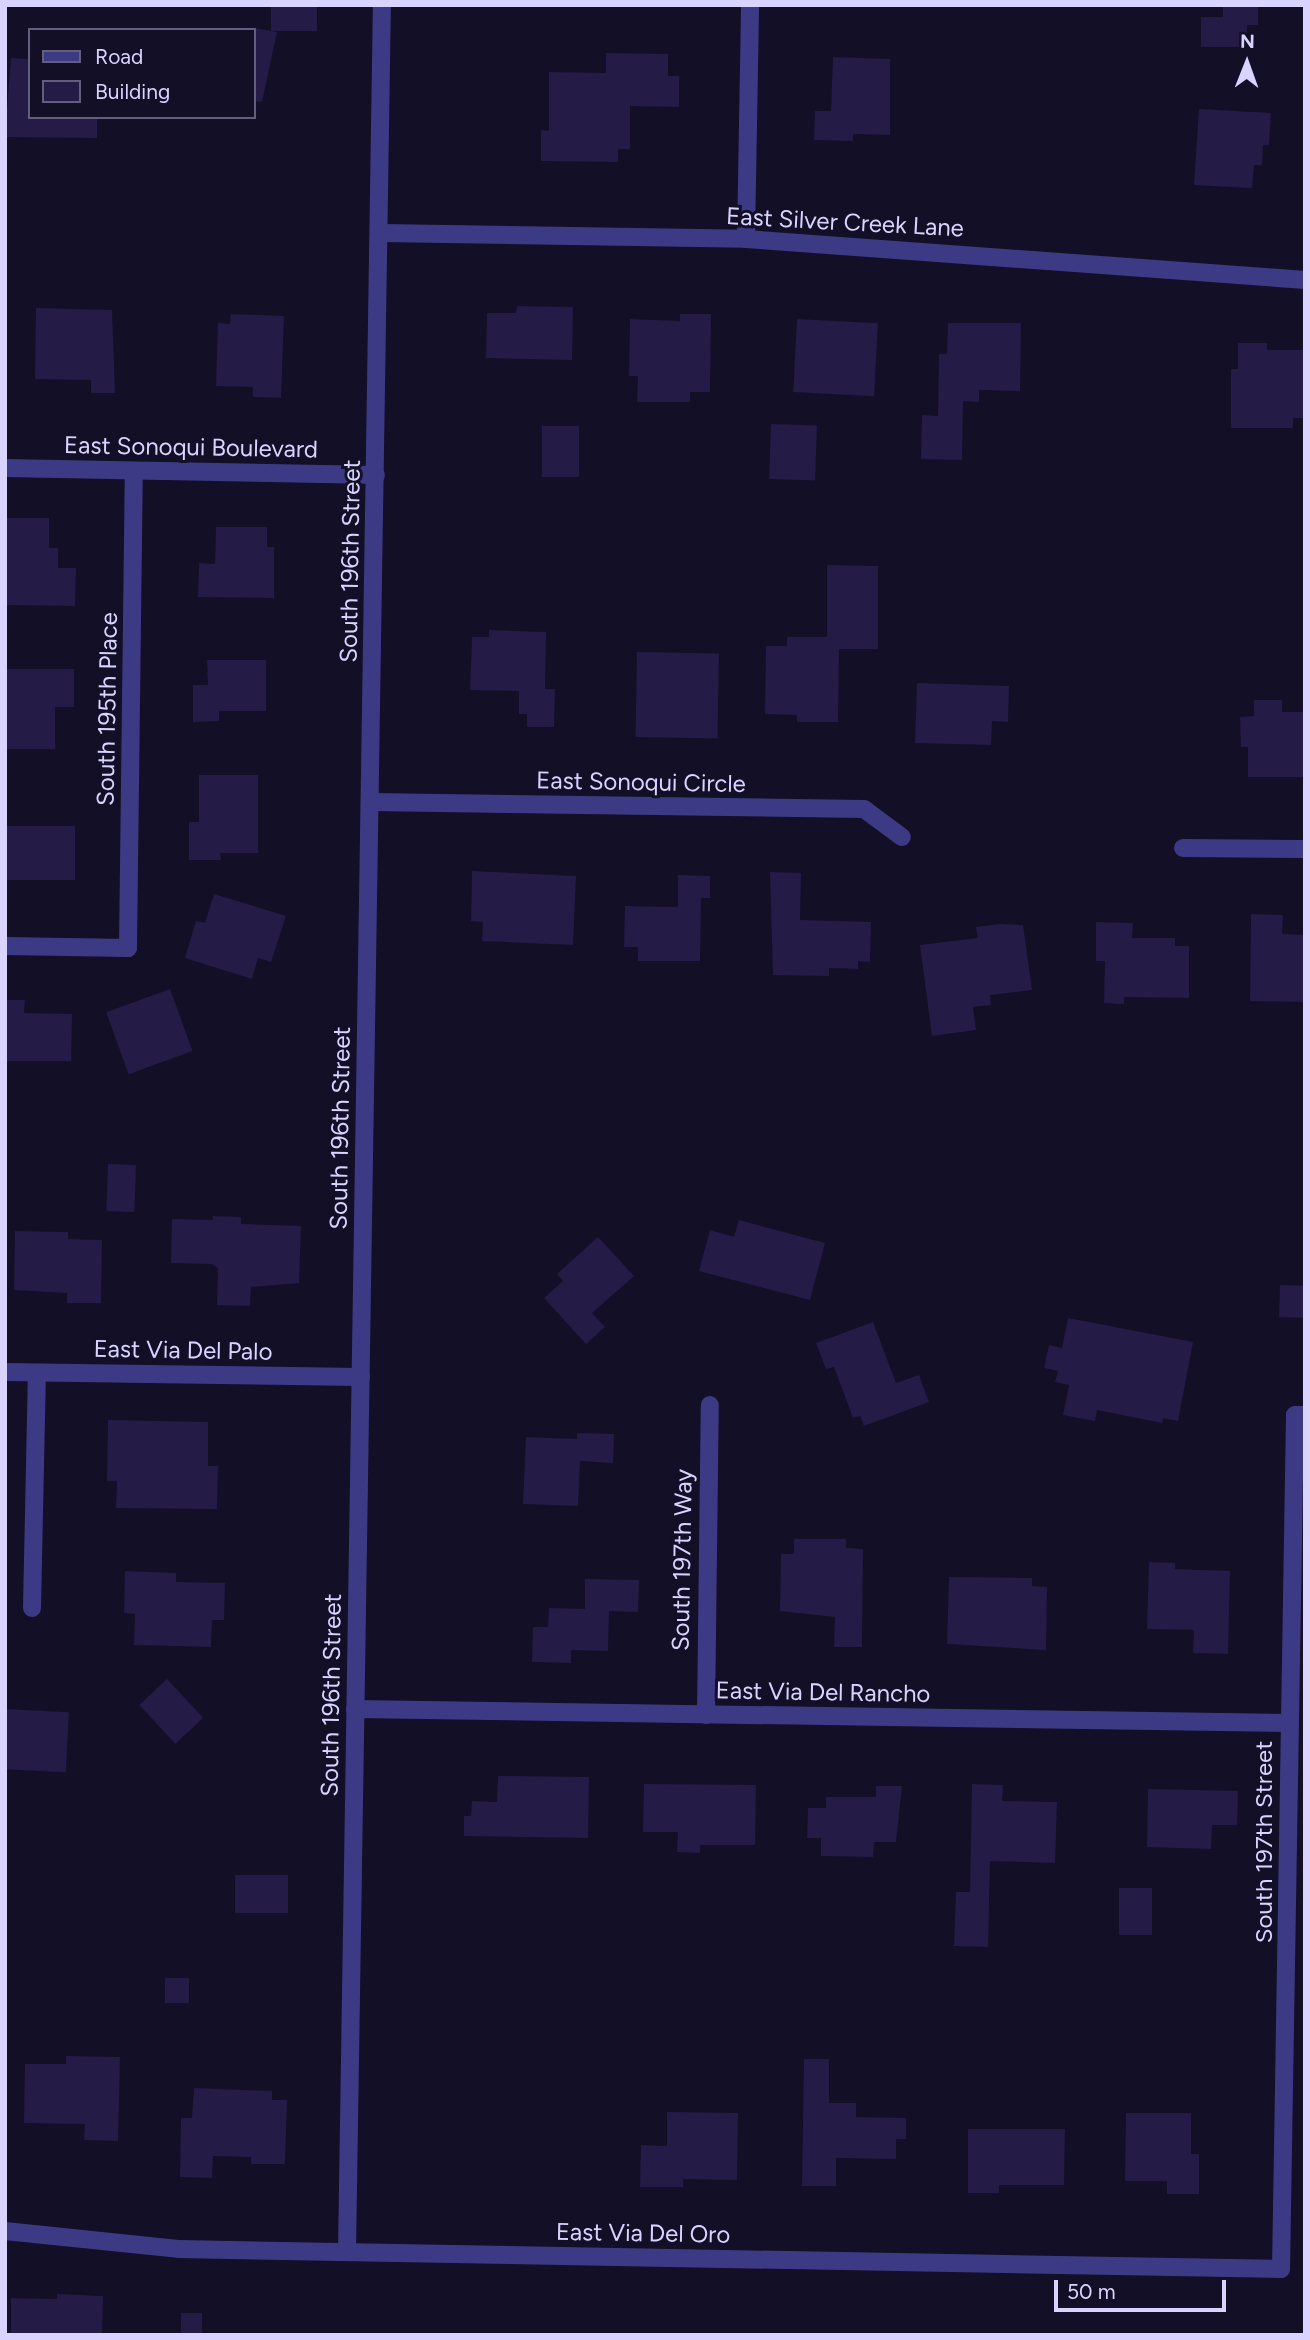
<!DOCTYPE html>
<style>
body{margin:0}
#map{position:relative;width:1310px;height:2340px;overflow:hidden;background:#130f26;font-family:Figtree,sans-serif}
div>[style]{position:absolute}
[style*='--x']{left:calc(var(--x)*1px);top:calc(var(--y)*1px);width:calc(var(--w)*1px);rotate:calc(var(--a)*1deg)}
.building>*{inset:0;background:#241b47;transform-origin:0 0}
.minor>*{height:18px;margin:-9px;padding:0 9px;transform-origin:9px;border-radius:9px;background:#3d3a85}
span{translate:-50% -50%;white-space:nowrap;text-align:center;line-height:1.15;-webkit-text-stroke:6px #130f26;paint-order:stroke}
.street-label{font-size:24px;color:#d9d4ff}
.frame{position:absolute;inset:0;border:7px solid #d9d4ff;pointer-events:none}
.legend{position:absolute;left:28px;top:28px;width:228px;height:91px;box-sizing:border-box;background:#130f26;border:2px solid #625e7d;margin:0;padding:9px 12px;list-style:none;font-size:21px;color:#d9d4ff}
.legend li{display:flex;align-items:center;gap:14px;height:35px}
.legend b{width:35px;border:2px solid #625e7d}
.north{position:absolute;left:1212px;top:28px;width:70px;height:70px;-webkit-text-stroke:5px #130f26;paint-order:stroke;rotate:1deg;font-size:19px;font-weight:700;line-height:28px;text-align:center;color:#d9d4ff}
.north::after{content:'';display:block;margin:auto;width:24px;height:32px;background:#d9d4ff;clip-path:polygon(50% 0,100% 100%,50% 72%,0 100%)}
.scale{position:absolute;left:1054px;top:2280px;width:172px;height:32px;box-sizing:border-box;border:4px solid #d9d4ff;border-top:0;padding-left:9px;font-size:21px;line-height:24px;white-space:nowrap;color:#d9d4ff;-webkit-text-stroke:5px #130f26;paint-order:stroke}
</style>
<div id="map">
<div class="building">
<div style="left:271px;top:5px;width:46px;height:26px"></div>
<div style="clip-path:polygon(1223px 5px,1258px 5px,1258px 25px,1247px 25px,1247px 47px,1201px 47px,1201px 17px,1223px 17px)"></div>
<div style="clip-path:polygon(254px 28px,277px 32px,262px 102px,254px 101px)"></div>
<div style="clip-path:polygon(606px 53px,668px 54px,668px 76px,679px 76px,679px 107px,630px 106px,630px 149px,618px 149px,618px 162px,541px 161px,541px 130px,549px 131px,549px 72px,606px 73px)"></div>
<div style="clip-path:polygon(833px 57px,890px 59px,890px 135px,853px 134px,853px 141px,814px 140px,815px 111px,831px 111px)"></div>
<div style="clip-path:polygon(11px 58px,30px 59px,30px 117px,97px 117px,97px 138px,5px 137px)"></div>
<div style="clip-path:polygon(1199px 109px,1271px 113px,1269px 145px,1263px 145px,1262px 165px,1254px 165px,1252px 188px,1194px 185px)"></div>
<div style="clip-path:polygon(517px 306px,573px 307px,572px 360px,486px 358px,487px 313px,516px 313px)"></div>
<div style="clip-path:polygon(36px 308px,112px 310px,115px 393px,91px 393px,91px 380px,35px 379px)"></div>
<div style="clip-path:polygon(231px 314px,284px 316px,281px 398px,253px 397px,253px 387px,216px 386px,218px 323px,230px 324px)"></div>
<div style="clip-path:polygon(680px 314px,711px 314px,710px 392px,690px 392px,690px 402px,637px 402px,638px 376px,629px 376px,630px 319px,680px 321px)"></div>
<div style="left:797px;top:319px;width:81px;height:73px;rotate:3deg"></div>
<div style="clip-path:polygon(948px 323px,1021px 323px,1020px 391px,979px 390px,979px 402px,963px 401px,962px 460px,921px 459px,922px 415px,938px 416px,939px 354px,947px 354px)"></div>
<div style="clip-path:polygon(1238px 343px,1267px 343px,1267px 350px,1305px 350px,1305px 418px,1293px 418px,1293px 428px,1231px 428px,1231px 369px,1238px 369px)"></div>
<div style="left:771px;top:424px;width:46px;height:55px;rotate:2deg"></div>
<div style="left:579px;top:426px;width:51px;height:37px;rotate:90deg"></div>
<div style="clip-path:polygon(5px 518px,49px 518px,49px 548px,58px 548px,58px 568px,76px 568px,75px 606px,5px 605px)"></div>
<div style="clip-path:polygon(216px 527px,267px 527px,267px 547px,274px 547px,274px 598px,198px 597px,199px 563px,215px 564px)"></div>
<div style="clip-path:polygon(827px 565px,878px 566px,878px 649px,839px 649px,838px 722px,797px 722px,797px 715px,765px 714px,766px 646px,787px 646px,787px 637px,827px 637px)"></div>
<div style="clip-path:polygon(489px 630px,546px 632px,545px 689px,555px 689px,554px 727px,527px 727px,527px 714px,519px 714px,519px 691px,470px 690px,472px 637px,489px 637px)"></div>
<div style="left:637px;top:652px;width:82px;height:85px;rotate:1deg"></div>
<div style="clip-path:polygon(207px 660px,266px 660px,266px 711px,219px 711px,219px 721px,193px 722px,193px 685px,208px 685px)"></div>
<div style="clip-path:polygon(5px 669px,74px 669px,74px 707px,55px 707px,55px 749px,5px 749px)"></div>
<div style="clip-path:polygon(917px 683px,1009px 686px,1008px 722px,992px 721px,991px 745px,915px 743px)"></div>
<div style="clip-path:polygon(1254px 700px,1282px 700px,1282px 712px,1305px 712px,1305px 777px,1248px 777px,1248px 747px,1241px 747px,1240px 717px,1254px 716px)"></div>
<div style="clip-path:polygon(199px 775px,258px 775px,258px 853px,220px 853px,221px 860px,189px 860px,189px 822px,199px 822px)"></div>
<div style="left:5px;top:826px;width:70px;height:54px"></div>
<div style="clip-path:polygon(472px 871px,576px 876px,573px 945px,482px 941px,483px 922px,471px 921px)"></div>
<div style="clip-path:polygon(770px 872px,801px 873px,800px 920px,871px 922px,870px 962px,858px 961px,858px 969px,829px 968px,829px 976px,773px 975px)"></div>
<div style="clip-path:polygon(678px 875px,710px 876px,710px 898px,701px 898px,700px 961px,638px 961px,638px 947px,624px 947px,625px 906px,678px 907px)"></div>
<div style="clip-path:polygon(214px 894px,286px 916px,271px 962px,258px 958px,252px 979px,185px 958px,196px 921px,205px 923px)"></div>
<div style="clip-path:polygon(1251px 914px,1283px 915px,1282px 934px,1305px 935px,1305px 1002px,1250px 1001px)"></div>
<div style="clip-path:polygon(1096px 922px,1133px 923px,1132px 938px,1175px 938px,1175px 946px,1189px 946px,1189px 998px,1124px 997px,1124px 1004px,1104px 1003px,1105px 961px,1096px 961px)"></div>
<div style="clip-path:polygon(1001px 924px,1023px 925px,1032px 990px,990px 995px,991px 1005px,973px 1007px,976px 1030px,932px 1036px,920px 945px,978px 938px,976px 927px)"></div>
<div style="left:170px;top:989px;width:66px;height:68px;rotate:70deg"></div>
<div style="clip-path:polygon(5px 1000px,25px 1000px,24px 1013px,72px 1014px,71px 1061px,5px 1061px)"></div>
<div style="left:108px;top:1164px;width:28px;height:47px;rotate:2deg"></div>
<div style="clip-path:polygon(213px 1216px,241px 1217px,241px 1224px,301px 1226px,299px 1283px,251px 1287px,250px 1306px,217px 1305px,218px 1268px,211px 1264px,171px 1263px,172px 1219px,213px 1220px)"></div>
<div style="clip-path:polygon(739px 1220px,825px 1243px,810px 1300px,699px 1271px,710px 1230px,734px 1237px)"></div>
<div style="clip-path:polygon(15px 1231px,68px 1232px,68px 1239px,102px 1240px,101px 1303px,67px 1303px,67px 1293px,14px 1290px)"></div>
<div style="clip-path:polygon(598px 1237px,634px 1276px,592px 1313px,605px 1327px,586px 1344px,544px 1298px,563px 1281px,557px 1274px)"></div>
<div style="left:1280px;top:1285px;width:25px;height:32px;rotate:2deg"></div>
<div style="clip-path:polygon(1068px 1318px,1193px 1342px,1178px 1421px,1163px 1418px,1162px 1423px,1097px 1410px,1095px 1421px,1063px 1415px,1069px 1385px,1055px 1382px,1058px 1371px,1044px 1368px,1049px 1345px,1062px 1348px)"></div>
<div style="clip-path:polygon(873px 1322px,896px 1383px,919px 1375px,929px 1402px,864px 1426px,860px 1416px,853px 1418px,834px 1367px,826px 1369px,816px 1343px)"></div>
<div style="clip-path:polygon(108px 1420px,208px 1422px,208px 1466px,218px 1466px,217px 1509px,116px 1508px,117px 1481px,107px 1481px)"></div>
<div style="clip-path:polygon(577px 1433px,614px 1434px,613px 1463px,580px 1461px,578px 1506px,523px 1504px,526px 1437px,577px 1439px)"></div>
<div style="clip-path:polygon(794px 1539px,846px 1539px,846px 1548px,863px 1549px,862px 1647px,834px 1647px,835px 1617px,780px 1611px,781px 1554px,794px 1554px)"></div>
<div style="clip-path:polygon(1149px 1562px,1175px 1563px,1175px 1569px,1230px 1571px,1228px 1654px,1193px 1653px,1194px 1630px,1147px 1629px)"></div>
<div style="clip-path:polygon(125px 1571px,176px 1573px,176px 1582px,225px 1583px,224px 1620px,212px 1620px,211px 1647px,134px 1645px,135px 1614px,124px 1613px)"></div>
<div style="clip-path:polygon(949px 1577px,1032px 1578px,1032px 1586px,1047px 1587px,1046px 1650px,947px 1644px)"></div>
<div style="clip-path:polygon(585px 1579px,639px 1580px,638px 1612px,609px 1611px,608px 1651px,571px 1650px,571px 1663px,532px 1662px,533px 1627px,548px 1627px,549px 1608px,585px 1609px)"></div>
<div style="left:167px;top:1679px;width:53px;height:38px;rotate:47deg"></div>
<div style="left:5px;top:1709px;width:64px;height:60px;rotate:3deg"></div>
<div style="clip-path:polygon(498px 1776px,589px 1777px,588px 1838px,464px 1836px,464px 1816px,471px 1816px,472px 1801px,497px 1802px)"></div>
<div style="clip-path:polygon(644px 1784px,756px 1785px,755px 1845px,700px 1845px,700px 1853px,677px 1852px,678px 1832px,643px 1832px)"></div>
<div style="clip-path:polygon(972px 1784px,1003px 1785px,1002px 1801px,1057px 1802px,1055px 1863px,990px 1861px,988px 1947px,954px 1946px,956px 1892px,970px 1892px)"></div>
<div style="clip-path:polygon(876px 1786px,902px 1786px,896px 1842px,874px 1842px,873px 1857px,821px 1856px,821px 1838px,807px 1838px,808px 1808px,826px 1808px,826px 1797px,876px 1797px)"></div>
<div style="clip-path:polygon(1148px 1789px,1238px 1791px,1237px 1825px,1212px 1825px,1211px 1849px,1147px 1847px)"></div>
<div style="left:235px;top:1875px;width:53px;height:38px"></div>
<div style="left:1119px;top:1888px;width:33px;height:47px"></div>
<div style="left:165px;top:1978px;width:24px;height:25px"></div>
<div style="clip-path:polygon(66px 2056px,120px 2057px,118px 2141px,84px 2140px,85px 2124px,24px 2123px,25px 2064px,66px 2064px)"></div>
<div style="clip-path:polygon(804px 2059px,829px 2059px,829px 2103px,856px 2103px,856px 2117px,906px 2118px,906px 2139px,896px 2139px,896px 2159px,836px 2158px,836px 2186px,802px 2186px)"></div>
<div style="clip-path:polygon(194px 2088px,272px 2091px,272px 2100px,287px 2100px,285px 2164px,251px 2164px,251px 2157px,213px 2156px,212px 2178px,180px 2177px,181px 2118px,192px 2118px)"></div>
<div style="clip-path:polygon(667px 2112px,738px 2113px,737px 2180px,683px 2179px,683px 2187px,640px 2187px,641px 2145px,667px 2146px)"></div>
<div style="clip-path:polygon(1126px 2113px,1191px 2113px,1191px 2154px,1199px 2154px,1199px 2194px,1167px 2194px,1167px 2181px,1125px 2181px)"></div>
<div style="clip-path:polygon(968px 2129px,1065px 2129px,1064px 2185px,999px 2185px,999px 2193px,968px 2193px)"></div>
<div style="clip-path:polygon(57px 2294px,103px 2296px,102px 2335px,11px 2335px,11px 2298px,57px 2299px)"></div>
<div style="left:181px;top:2313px;width:21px;height:22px"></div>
</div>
<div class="minor">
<div style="--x:381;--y:233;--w:365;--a:0.9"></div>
<div style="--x:746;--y:239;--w:561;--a:4.19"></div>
<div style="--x:746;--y:239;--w:234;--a:-89"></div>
<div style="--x:5;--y:468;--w:371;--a:1.1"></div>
<div style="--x:370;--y:802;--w:494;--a:0.8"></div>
<div style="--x:864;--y:809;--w:47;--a:36.4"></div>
<div style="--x:1183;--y:848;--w:122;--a:0.5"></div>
<div style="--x:5;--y:946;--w:123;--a:0.9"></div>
<div style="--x:128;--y:948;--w:477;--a:-89.3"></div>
<div style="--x:5;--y:1372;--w:356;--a:0.8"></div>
<div style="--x:32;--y:1608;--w:235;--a:-88.8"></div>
<div style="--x:355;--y:1709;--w:934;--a:0.86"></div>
<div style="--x:706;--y:1715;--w:310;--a:-89.3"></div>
<div style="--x:5;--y:2231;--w:174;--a:5.9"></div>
<div style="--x:178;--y:2249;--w:1103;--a:1.04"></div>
<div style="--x:1281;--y:2269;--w:854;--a:-89.06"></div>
<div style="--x:1295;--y:1415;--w:10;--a:0"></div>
<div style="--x:347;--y:2252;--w:2247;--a:-89.11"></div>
</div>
<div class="street-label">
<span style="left:845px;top:222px;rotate:3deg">East Silver Creek Lane</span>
<span style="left:191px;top:447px;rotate:1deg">East Sonoqui Boulevard</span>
<span style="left:350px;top:561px;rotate:-89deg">South 196th Street</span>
<span style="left:107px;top:709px;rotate:-89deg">South 195th Place</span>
<span style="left:641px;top:782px;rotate:1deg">East Sonoqui Circle</span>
<span style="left:340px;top:1128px;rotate:-89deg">South 196th Street</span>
<span style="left:183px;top:1350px;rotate:1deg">East Via Del Palo</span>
<span style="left:682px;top:1560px;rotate:-89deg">South 197th Way</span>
<span style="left:823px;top:1692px;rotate:1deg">East Via Del Rancho</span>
<span style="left:331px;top:1695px;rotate:-89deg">South 196th Street</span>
<span style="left:1264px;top:1842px;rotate:-90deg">South 197th Street</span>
<span style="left:643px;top:2233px;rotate:1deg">East Via Del Oro</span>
</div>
<div class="frame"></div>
<ul class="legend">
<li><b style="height:9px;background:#3d3a85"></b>Road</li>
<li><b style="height:19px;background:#241b47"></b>Building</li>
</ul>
<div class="north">N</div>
<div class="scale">50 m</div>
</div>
